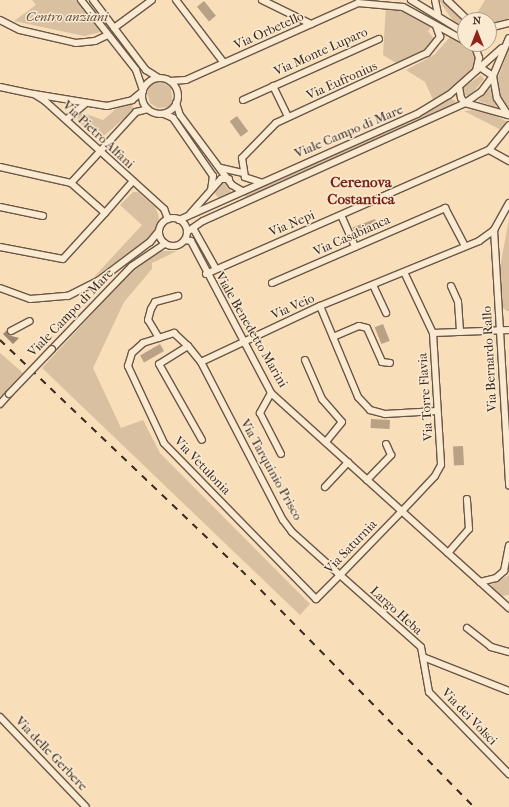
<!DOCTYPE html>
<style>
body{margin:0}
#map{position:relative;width:509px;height:807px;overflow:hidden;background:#f8dfba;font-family:"IM FELL French Canon",serif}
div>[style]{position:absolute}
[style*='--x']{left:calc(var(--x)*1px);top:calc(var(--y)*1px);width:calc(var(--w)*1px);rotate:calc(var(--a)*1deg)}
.green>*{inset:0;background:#d8c0a0}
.round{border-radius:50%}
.water>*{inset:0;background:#b8a185;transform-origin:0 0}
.building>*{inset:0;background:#9e8870}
.roads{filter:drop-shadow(1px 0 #6b5646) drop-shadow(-1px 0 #6b5646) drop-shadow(0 1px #6b5646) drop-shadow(0 -1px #6b5646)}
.minor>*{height:6px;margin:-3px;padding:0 3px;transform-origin:3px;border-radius:3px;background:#faead2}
.minor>.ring{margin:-3px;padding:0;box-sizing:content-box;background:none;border:6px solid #faead2;border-radius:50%}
.rail>*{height:2px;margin-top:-1px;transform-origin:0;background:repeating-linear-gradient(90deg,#3c291f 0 7px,transparent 0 14px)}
.bridges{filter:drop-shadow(1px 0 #6b5646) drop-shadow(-1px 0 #6b5646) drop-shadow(0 1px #6b5646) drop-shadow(0 -1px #6b5646)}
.minor-bridge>*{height:6px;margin:-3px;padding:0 3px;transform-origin:3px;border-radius:3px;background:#faead2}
span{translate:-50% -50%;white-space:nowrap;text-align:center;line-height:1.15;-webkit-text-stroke:3px #faead2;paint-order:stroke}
.park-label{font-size:13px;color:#634f3f;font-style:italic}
.street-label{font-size:13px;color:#3c291f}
.quarter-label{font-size:15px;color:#7a1f14;font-weight:700}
.north{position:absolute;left:457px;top:12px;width:40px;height:40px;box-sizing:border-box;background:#faead2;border:1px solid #ae9d8a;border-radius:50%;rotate:0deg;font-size:11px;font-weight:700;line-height:16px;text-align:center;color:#3c291f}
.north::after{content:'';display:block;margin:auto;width:14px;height:18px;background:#8f2418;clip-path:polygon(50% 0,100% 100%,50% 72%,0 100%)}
</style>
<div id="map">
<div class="green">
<div style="clip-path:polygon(32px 0,77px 0,101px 32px,84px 36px,14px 21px,36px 5px)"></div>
<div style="clip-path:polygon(439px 0,444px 0,465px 21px,465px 30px,453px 21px)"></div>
<div style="clip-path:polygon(485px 0,509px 0,509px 18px,489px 25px,489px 20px,473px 20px)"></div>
<div style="clip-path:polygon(386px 5px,415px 15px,432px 26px,428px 31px,435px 40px,424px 51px,396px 63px,383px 55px)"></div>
<div style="clip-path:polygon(450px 37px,472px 47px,477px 53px,476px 68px,434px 102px,425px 82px,406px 70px,434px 55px)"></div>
<div style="clip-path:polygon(509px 48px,509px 108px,500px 96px,497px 81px)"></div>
<div style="clip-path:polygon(481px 75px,484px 79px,475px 90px,468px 96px,463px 94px,464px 87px)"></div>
<div style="clip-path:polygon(152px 82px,164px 83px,171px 88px,173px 107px,157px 108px,150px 103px,147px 93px)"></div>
<div style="clip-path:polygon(492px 86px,497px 104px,495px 107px,478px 101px)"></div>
<div style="clip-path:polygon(449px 99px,455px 100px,456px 106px,248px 197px,244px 196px,245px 193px,416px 117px)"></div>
<div style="clip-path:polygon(131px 103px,134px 110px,99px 140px,73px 118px,80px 112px,103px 120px,117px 108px)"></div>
<div style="clip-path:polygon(472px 110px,494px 115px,506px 121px,501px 130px,464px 111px)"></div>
<div class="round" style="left:215px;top:183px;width:16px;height:16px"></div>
<div style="clip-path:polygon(133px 192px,138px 192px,155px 207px,158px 214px,159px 220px,152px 236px,93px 278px,142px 225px,120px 205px)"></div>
<div style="clip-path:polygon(509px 219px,509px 311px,507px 311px,502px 307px,500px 267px)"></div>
<div style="clip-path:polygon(160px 251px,177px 251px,152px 263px,152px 269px,124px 302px,93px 368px,121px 428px,143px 420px,160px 453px,310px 604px,300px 615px,42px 368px,134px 269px)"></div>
<div style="clip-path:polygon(0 353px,23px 373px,0 397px)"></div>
<div style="clip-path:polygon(509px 575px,509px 595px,501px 596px,491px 585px)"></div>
</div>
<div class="water">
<div style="left:204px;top:1px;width:19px;height:9px;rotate:51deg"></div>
<div style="left:237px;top:116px;width:19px;height:9px;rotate:54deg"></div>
<div style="left:375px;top:219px;width:9px;height:24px;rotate:69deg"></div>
<div style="left:383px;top:324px;width:18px;height:9px;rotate:68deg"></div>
<div style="left:160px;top:344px;width:8px;height:23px;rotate:60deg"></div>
<div style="left:371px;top:419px;width:19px;height:9px;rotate:3deg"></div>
<div style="left:463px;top:446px;width:19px;height:10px;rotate:87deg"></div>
</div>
<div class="building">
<div style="clip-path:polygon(7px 330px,8px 335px,19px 338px,13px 344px,3px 334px)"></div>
</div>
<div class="roads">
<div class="minor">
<div style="--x:81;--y:0;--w:89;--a:51.8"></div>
<div style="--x:136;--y:70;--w:21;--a:71"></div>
<div style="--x:93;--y:0;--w:88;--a:52.9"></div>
<div style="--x:146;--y:70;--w:15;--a:32"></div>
<div style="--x:176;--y:0;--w:79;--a:52.7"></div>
<div style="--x:262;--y:0;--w:55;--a:26.1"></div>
<div style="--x:411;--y:0;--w:63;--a:31.4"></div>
<div style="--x:435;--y:0;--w:14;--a:78"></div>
<div style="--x:447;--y:0;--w:29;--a:44"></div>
<div style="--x:0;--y:20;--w:22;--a:27"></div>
<div style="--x:20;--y:30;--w:57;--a:13.1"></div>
<div style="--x:76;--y:43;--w:19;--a:-6"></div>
<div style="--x:95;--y:41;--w:14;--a:-25"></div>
<div style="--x:114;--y:28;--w:47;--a:-36.4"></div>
<div style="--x:489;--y:28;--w:21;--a:-14"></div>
<div style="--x:474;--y:44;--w:15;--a:70"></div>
<div style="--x:479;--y:58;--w:13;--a:103"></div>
<div style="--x:481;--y:68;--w:14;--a:34"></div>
<div style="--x:493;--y:76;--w:22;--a:80"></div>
<div style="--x:497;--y:98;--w:20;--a:57"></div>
<div class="ring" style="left:142px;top:78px;width:30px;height:30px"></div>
<div style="--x:170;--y:81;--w:16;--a:-4"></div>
<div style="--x:186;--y:80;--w:188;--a:-24.1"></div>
<div style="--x:358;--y:3;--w:45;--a:5.1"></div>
<div style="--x:403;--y:7;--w:71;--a:28.7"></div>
<div style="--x:273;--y:86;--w:34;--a:64"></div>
<div style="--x:0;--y:87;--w:35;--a:12"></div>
<div style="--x:34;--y:94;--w:13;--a:32"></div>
<div style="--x:45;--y:101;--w:161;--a:42.2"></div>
<div style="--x:164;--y:209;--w:11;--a:68"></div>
<div style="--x:459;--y:87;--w:11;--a:80"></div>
<div style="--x:461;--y:98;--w:6;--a:51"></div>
<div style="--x:34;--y:94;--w:74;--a:9.3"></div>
<div style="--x:107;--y:106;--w:26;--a:-13"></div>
<div style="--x:132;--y:100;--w:14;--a:-39"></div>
<div style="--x:243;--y:100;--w:149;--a:-24.2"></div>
<div style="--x:176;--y:103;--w:13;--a:72"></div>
<div style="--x:180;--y:115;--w:87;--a:53.4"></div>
<div style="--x:232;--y:185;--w:12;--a:31"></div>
<div style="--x:465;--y:103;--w:45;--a:15.6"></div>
<div style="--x:164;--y:114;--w:10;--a:24"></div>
<div style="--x:173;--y:118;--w:70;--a:55.4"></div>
<div style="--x:213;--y:176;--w:14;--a:98"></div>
<div style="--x:67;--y:119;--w:23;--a:-40"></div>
<div style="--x:489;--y:150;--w:23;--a:29"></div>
<div style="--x:0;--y:167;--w:73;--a:12.7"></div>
<div style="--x:71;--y:183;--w:45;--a:41.4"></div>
<div style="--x:105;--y:213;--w:41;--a:-48.9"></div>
<div style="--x:221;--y:168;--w:23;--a:13"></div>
<div style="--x:260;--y:182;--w:16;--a:-162"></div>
<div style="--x:245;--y:177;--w:19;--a:-99"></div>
<div style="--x:242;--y:158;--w:49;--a:-45.8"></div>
<div style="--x:276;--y:123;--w:166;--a:-24.9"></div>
<div style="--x:427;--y:53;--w:21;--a:-51"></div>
<div style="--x:440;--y:37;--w:12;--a:-110"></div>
<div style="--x:71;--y:183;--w:96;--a:-47.5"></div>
<div style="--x:136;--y:112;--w:12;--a:-14"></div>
<div style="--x:0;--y:207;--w:44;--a:11.8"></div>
<div style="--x:190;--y:214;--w:47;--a:-48.5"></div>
<div style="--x:221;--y:179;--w:8;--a:0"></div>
<div style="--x:341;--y:215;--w:35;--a:66"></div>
<div class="ring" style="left:159px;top:218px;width:22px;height:22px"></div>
<div style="--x:179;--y:220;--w:261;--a:-24"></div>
<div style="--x:417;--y:114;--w:37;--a:-31"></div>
<div style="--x:449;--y:95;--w:71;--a:-41.6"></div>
<div style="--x:193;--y:228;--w:47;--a:60.7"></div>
<div style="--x:494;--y:230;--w:256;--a:86.6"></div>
<div style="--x:187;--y:232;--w:19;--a:-35"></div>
<div style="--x:203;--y:221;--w:287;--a:-24.2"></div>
<div style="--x:465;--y:103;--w:19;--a:-35"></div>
<div style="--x:481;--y:92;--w:20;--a:-53"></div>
<div style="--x:493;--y:76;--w:41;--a:-67.2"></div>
<div style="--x:185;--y:240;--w:6;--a:9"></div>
<div style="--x:191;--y:241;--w:172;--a:62.2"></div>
<div style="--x:271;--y:393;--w:321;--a:42.1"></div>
<div style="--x:0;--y:247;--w:64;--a:10.8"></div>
<div style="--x:63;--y:259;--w:62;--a:-47.6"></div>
<div style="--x:404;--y:272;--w:68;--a:64.6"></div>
<div style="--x:433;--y:333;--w:132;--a:86.5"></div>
<div style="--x:441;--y:465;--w:13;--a:119"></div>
<div style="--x:435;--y:476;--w:48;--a:133.3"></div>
<div style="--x:402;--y:511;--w:89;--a:134.1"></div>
<div style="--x:340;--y:575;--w:34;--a:135"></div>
<div style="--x:316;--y:599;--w:218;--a:-134.3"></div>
<div style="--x:164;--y:443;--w:85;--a:-115.1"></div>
<div style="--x:128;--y:366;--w:14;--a:-73"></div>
<div style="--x:132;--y:353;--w:15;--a:-42"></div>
<div style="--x:143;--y:343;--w:33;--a:-18"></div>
<div style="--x:174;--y:333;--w:19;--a:43"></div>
<div style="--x:188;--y:346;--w:21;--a:51"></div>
<div style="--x:201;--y:362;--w:178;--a:62.6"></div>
<div style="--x:283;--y:520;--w:15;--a:53"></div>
<div style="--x:292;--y:532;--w:64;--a:41.9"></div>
<div style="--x:340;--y:575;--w:108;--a:41.6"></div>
<div style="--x:421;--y:647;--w:46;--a:79.9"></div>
<div style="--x:429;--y:692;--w:115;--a:45.7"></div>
<div style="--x:206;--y:274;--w:309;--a:-23.7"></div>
<div style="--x:489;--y:150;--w:32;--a:-51"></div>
<div style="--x:272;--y:283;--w:189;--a:-23.4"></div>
<div style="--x:445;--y:208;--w:43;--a:62.2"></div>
<div style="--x:373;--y:285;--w:31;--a:65"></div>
<div style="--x:451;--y:286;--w:17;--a:66"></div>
<div style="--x:458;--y:302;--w:30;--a:86"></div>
<div style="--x:0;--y:288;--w:32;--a:20"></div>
<div style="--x:30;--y:299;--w:38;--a:-5"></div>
<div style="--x:68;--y:296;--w:34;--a:-27"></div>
<div style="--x:98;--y:281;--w:65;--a:-36.9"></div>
<div style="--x:150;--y:242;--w:13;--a:-51"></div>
<div style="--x:320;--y:306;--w:99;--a:67.3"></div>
<div style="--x:358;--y:397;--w:18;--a:47"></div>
<div style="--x:370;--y:410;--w:16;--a:15"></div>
<div style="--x:385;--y:414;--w:52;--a:-3.3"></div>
<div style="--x:11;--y:331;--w:21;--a:-28"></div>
<div style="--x:433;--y:333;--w:76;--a:-2.3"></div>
<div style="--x:333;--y:337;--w:28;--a:-23"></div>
<div style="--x:359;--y:326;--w:8;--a:14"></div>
<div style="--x:367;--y:328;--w:37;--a:66"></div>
<div style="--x:382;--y:362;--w:8;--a:7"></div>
<div style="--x:159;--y:338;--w:21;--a:-121"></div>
<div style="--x:148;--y:320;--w:11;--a:-75"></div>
<div style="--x:151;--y:309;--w:8;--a:-60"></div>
<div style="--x:155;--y:302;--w:24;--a:-15"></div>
<div style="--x:188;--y:346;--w:34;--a:148"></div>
<div style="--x:159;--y:364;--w:87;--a:60.5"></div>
<div style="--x:52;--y:349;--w:115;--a:-46.1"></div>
<div style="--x:132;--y:266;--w:40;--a:-34"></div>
<div style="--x:305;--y:360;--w:43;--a:66.4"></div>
<div style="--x:322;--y:399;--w:30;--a:49"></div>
<div style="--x:342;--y:422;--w:26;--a:129"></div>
<div style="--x:201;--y:362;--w:132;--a:-25.2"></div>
<div style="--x:320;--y:306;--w:172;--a:-22.2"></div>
<div style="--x:479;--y:241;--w:19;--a:-36"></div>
<div style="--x:494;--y:230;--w:31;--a:-61"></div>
<div style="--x:271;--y:393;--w:23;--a:119"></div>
<div style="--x:260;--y:413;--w:46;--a:62.9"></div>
<div style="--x:0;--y:404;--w:13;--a:-48"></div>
<div style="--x:367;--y:480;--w:35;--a:-46"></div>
<div style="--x:391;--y:455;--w:12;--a:-114"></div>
<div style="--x:325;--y:487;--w:34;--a:-47"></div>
<div style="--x:448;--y:553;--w:32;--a:-49"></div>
<div style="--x:469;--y:529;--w:30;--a:-94"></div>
<div style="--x:480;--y:582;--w:16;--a:-14"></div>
<div style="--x:496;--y:578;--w:11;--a:-41"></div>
<div style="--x:504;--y:571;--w:26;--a:-79"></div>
<div style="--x:467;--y:628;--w:31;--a:38"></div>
<div style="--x:491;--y:647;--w:19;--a:16"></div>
<div style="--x:423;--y:657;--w:92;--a:21.6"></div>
<div style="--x:0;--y:717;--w:124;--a:46.3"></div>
</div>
</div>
<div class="rail">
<div style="--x:0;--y:340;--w:333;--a:43.7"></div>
<div style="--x:241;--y:570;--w:332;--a:45.5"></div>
</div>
<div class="bridges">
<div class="minor-bridge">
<div style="--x:9;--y:394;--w:62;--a:-46.3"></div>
</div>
</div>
<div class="park-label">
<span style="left:67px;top:17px">Centro anziani</span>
</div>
<div class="street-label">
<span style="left:269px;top:31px;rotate:-24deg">Via Orbetello</span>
<span style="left:321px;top:52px;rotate:-24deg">Via Monte Luparo</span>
<span style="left:342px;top:81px;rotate:-24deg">Via Eufronius</span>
<span style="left:349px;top:132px;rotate:-23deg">Viale Campo di Mare</span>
<span style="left:98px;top:135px;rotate:43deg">Via Pietro Alfani</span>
<span style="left:292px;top:224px;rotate:-23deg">Via Nepi</span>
<span style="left:352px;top:236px;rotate:-24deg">Via Casabianca</span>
<span style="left:293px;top:307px;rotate:-24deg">Via Veio</span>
<span style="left:71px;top:313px;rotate:-46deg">Viale Campo di Mare</span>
<span style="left:251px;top:330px;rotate:60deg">Viale Benedetto Marini</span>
<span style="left:490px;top:359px;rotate:-93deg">Via Bernardo Rallo</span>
<span style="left:426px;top:397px;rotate:-94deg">Via Torre Flavia</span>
<span style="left:202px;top:466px;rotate:46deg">Via Vetulonia</span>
<span style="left:271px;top:470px;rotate:61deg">Via Tarquinio Prisco</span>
<span style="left:351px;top:547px;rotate:-46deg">Via Saturnia</span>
<span style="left:396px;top:611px;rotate:42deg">Largo Heba</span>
<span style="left:469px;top:717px;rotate:46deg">Via dei Volsci</span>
<span style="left:51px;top:754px;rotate:46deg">Via delle Gerbere</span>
</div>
<div class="quarter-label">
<span style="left:361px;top:191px">Cerenova<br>Costantica</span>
</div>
<div class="north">N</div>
</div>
